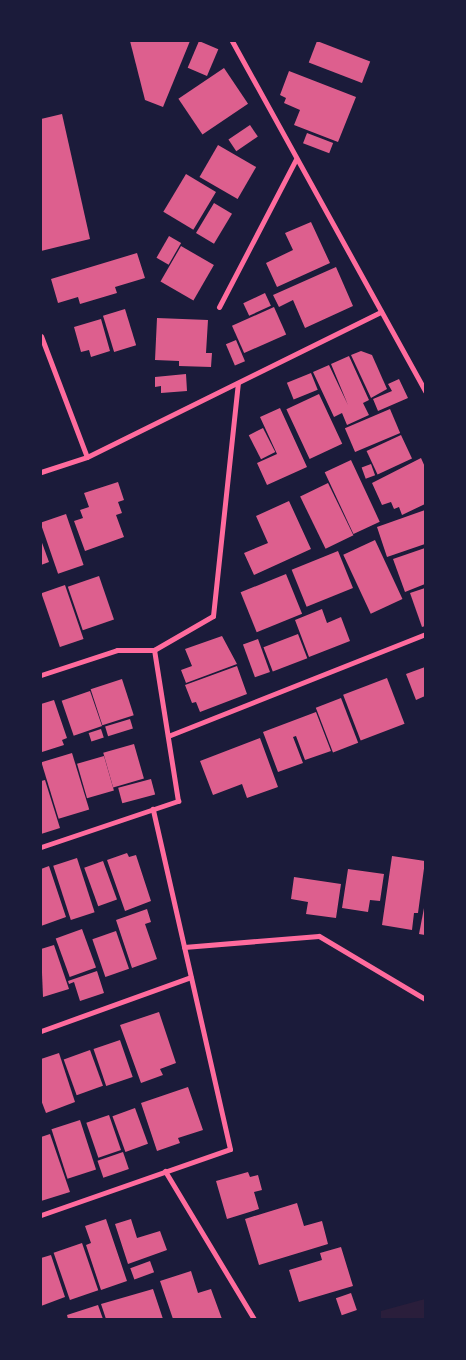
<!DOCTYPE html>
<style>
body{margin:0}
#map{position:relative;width:466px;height:1360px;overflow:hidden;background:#1b1b3a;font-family:"Varela Round",sans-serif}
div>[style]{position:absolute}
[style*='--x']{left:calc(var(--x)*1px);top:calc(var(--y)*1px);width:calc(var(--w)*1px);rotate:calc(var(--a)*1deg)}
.green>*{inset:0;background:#2a1e3b}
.building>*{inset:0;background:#dd5f8e;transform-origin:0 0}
.minor>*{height:5px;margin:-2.5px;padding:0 2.5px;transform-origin:2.5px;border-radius:2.5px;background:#ff6b9d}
span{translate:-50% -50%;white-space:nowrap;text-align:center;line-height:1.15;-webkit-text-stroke:5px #1b1b3a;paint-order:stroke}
.frame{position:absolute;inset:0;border:42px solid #1b1b3a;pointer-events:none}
</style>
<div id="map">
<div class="green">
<div style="clip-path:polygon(425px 1299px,425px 1319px,381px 1319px,381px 1311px)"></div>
</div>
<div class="building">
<div style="clip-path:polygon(130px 41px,190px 41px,163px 107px,145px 100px)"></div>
<div style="left:199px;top:41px;width:21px;height:29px;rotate:23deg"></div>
<div style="left:317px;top:41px;width:57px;height:23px;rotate:21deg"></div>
<div style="left:224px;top:68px;width:43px;height:55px;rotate:56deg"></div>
<div style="clip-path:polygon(289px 71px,356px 97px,338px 142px,294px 125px,300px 110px,284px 103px,286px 98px,280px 95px)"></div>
<div style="clip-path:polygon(62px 114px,90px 239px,41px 251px,41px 119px)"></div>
<div style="left:250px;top:125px;width:14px;height:26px;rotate:56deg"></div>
<div style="left:307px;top:133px;width:28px;height:11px;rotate:21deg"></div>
<div style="left:218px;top:145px;width:44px;height:37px;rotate:30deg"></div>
<div style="left:186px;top:174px;width:35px;height:44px;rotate:31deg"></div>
<div style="left:214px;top:203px;width:21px;height:35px;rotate:31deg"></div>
<div style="clip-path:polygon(311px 222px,330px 263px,277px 287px,266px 263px,293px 250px,285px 233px)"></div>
<div style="left:169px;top:236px;width:14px;height:25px;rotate:30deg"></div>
<div style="left:181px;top:246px;width:38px;height:41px;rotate:30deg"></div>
<div style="clip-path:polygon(137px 253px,145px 278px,115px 287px,117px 293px,80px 304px,78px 297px,58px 303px,51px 279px)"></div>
<div style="clip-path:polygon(336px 267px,353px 306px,305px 328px,293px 300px,279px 307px,273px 295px)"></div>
<div style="left:265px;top:293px;width:14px;height:24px;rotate:65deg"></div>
<div style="left:274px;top:307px;width:30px;height:46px;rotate:66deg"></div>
<div style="left:125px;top:309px;width:38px;height:23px;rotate:73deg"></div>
<div style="clip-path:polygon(157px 318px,208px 320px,206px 353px,212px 353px,211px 367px,179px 366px,179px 361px,155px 360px)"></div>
<div style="clip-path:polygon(101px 319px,110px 351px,91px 357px,89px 350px,81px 352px,74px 327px)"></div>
<div style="left:236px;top:340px;width:23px;height:11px;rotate:67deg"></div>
<div style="clip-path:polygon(361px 351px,372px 355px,387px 389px,371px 398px,351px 355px)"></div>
<div style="clip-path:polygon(349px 356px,369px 400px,363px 403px,369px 415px,347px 425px,342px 413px,334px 417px,313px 372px,329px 365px,348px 405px,331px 364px)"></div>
<div style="left:311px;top:373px;width:18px;height:26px;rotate:68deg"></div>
<div style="clip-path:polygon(186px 374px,187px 391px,161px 393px,161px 386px,155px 387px,155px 377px)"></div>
<div style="clip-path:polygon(399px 379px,408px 398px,378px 411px,373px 399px,392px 391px,388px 384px)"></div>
<div style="left:319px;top:394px;width:55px;height:36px;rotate:65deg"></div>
<div style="clip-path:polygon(280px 408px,307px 467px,267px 485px,257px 463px,277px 454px,260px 417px)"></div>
<div style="left:390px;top:409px;width:26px;height:49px;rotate:67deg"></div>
<div style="left:263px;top:428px;width:27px;height:16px;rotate:63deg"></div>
<div style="left:401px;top:435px;width:26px;height:38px;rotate:65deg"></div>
<div style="clip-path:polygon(421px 458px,425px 467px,425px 504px,402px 515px,399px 507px,394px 509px,391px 502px,382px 505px,372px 483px)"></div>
<div style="left:351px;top:460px;width:68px;height:29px;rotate:65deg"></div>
<div style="left:371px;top:464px;width:12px;height:10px;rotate:70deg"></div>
<div style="clip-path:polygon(118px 482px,124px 500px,118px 502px,122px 513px,116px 515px,124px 537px,85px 551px,74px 521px,83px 518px,80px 510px,89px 507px,84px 493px)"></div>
<div style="left:328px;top:483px;width:58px;height:31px;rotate:64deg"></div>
<div style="clip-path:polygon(289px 501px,311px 549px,254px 575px,244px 553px,268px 543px,256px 516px)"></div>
<div style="clip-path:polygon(425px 510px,425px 544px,387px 557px,377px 527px)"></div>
<div style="left:66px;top:514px;width:54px;height:27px;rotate:71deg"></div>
<div style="clip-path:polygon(41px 540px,49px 562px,41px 565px)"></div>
<div style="left:375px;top:540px;width:65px;height:35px;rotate:65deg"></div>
<div style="clip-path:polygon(425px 548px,425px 584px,405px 592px,393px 559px)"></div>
<div style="left:338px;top:551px;width:40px;height:50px;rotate:68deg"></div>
<div style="left:286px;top:574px;width:43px;height:49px;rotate:68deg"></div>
<div style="left:99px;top:576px;width:46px;height:33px;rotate:71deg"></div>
<div style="left:65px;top:585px;width:57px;height:25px;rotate:71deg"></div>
<div style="clip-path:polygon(425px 588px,425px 626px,422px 627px,410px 593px)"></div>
<div style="clip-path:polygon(322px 609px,327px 623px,341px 617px,350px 641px,309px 657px,295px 620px)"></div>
<div style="left:298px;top:634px;width:26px;height:37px;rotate:69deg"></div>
<div style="clip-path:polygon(222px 636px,237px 664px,186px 683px,181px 670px,192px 666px,185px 649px)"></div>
<div style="left:258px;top:639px;width:35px;height:16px;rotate:70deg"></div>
<div style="clip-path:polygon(237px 666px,247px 694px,200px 712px,196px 702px,192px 703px,185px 685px)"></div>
<div style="clip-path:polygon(425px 667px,425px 696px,416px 700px,406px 674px)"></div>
<div style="left:387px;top:678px;width:49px;height:47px;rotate:69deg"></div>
<div style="left:122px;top:679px;width:38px;height:33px;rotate:72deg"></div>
<div style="left:90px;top:691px;width:37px;height:30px;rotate:71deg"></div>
<div style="left:341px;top:698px;width:48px;height:27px;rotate:69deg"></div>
<div style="clip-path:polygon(54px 700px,67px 738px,62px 740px,64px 745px,42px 752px,41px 704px)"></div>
<div style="clip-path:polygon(316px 712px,331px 751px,305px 760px,296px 736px,293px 737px,303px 763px,278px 772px,263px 732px)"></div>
<div style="left:130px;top:719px;width:10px;height:26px;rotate:73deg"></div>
<div style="left:101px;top:729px;width:9px;height:13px;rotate:72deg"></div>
<div style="clip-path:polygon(260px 738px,278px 787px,247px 798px,242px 784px,213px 795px,200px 761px)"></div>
<div style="left:134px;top:744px;width:36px;height:32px;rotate:74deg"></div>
<div style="left:72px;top:753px;width:59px;height:32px;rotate:73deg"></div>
<div style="left:104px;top:756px;width:36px;height:28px;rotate:74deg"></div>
<div style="left:151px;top:779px;width:16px;height:34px;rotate:75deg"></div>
<div style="clip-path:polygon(45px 780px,60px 828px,41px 834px,41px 781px)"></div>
<div style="clip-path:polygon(127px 853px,129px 857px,136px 855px,151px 901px,125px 911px,107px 860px)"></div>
<div style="clip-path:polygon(392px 856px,425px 861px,418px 913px,414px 913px,412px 930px,382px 925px)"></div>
<div style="left:77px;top:858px;width:57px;height:25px;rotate:72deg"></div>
<div style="left:103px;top:861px;width:41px;height:20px;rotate:70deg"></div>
<div style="clip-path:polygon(49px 866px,66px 917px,41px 926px,41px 869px)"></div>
<div style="clip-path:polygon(348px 869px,384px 874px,380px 901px,370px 900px,368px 912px,342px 908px)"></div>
<div style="clip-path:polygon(294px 877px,341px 884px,336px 918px,306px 914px,308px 902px,291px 899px)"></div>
<div style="clip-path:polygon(425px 903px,425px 935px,419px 934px)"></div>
<div style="clip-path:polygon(147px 909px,151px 922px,145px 924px,157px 959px,132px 968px,116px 920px)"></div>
<div style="left:82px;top:929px;width:41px;height:28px;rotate:70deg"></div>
<div style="left:116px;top:931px;width:40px;height:25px;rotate:71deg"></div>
<div style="clip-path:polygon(54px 945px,69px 989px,43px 997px,41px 949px)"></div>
<div style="clip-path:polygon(97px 971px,104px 993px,80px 1001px,74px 982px,69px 984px,68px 981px)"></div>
<div style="clip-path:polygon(159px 1012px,176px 1063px,160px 1069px,163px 1075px,141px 1083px,120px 1025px)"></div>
<div style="left:120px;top:1040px;width:39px;height:28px;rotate:71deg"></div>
<div style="left:90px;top:1050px;width:38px;height:28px;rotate:70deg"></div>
<div style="clip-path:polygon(59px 1053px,75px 1102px,46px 1113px,41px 1100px,41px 1059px)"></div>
<div style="clip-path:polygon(188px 1087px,203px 1130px,178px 1138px,180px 1143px,157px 1151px,141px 1103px)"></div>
<div style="left:135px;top:1108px;width:38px;height:24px;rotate:70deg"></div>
<div style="left:109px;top:1115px;width:37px;height:24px;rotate:71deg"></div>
<div style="left:80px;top:1120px;width:52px;height:30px;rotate:72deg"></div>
<div style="clip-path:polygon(50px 1134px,70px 1192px,41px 1201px,41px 1137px)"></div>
<div style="left:123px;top:1152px;width:18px;height:27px;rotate:71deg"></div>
<div style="clip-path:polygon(248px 1172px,250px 1177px,258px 1175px,262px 1190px,254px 1192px,259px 1209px,227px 1219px,216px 1181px)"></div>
<div style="clip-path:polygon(297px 1203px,304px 1226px,322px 1221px,328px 1244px,259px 1265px,245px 1219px)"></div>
<div style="clip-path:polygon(106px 1219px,127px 1281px,101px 1290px,86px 1245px,91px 1243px,85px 1226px)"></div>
<div style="clip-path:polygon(131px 1219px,137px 1238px,160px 1231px,167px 1250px,128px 1264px,115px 1224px)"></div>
<div style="left:82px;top:1243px;width:50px;height:30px;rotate:71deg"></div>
<div style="clip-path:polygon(341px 1247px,353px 1286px,299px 1302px,289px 1270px,322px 1260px,320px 1253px)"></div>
<div style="clip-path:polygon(51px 1255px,65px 1297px,41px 1306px,41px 1258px)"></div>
<div style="left:150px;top:1261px;width:12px;height:21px;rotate:70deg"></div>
<div style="clip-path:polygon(191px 1271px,198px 1293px,211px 1289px,222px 1319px,173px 1319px,160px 1281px)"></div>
<div style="clip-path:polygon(153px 1289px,163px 1319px,106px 1319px,101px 1304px)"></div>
<div style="left:351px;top:1293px;width:18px;height:16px;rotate:71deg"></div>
<div style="clip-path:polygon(98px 1305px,103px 1319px,68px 1319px,67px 1315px)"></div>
</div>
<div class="minor">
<div style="--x:232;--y:41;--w:400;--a:61.1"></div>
<div style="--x:219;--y:307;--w:167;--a:-62.5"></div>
<div style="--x:41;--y:336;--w:129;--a:69.2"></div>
<div style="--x:41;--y:472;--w:48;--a:-18.1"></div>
<div style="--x:87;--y:457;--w:328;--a:-26.3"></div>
<div style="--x:41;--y:675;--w:80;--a:-18.2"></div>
<div style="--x:117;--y:650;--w:37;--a:0"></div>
<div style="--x:154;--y:650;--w:68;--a:-30"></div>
<div style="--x:213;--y:616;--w:234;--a:-83.9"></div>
<div style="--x:168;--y:736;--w:277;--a:-21.6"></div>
<div style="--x:41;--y:847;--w:145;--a:-18.6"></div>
<div style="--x:178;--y:801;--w:153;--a:-99"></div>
<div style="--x:184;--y:947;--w:135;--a:-4.7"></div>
<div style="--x:319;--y:936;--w:123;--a:30.7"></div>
<div style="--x:41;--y:1031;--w:159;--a:-19.8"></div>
<div style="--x:165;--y:1171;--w:173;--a:59"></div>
<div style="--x:41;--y:1215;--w:200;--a:-19.2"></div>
<div style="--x:230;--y:1149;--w:349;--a:-102.8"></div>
</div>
<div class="frame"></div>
</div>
